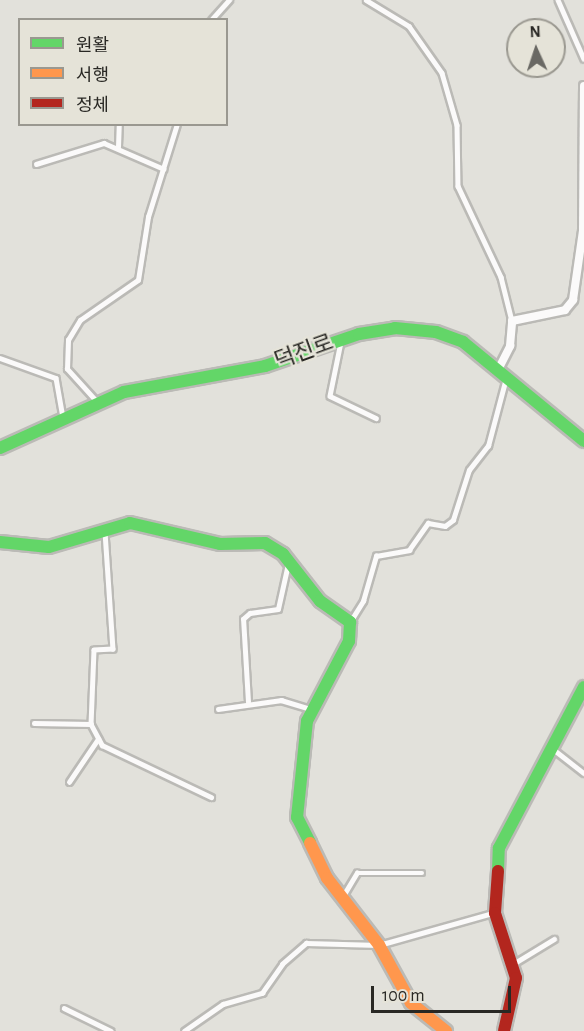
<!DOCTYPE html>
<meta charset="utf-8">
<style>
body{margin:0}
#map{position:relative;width:584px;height:1031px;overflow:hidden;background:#e2e1db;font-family:"Alegreya Sans","Noto Sans KR",sans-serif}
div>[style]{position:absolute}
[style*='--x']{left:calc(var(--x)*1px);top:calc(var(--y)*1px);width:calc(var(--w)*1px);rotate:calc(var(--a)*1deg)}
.roads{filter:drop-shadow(2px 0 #bbbab6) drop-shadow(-2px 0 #bbbab6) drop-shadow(0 2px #bbbab6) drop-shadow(0 -2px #bbbab6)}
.lane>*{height:4.5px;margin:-2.25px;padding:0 2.25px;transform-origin:2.25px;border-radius:2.25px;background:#fbfafa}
.street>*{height:8px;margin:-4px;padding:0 4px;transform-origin:4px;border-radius:4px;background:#fbfafa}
.fast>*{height:12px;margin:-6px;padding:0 6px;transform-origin:6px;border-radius:6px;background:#63d668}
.slow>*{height:12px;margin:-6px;padding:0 6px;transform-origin:6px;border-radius:6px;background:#ff974d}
.jam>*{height:12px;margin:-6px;padding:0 6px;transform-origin:6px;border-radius:6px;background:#b3261e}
span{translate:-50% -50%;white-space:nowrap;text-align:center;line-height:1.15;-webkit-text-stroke:4.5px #e5e3d8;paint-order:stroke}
.street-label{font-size:22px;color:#292824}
.legend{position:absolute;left:18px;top:18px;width:210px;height:108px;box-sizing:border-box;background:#e5e3d8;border:2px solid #9a9890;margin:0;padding:8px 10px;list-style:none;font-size:18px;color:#292824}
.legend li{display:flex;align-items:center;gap:12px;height:30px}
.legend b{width:30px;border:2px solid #9a9890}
.north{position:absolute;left:506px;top:18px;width:60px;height:60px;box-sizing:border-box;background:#e5e3d8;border:2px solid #9a9890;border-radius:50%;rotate:357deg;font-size:16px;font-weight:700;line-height:24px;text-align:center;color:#292824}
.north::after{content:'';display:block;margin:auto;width:21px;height:27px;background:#6a6964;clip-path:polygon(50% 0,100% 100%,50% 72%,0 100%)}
.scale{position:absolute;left:371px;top:986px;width:140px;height:27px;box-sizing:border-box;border:3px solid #292824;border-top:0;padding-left:8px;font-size:18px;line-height:21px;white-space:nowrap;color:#292824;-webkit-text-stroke:4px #e5e3d8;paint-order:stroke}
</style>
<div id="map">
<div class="roads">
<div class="lane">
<div style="--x:366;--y:0;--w:50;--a:31.2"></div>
<div style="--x:409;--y:26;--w:57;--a:54.9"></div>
<div style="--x:442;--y:73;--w:54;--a:73.9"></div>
<div style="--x:457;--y:125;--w:61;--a:89.1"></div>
<div style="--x:458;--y:186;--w:101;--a:64.7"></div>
<div style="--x:501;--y:277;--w:45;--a:76"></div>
<div style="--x:558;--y:0;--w:64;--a:66.2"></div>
<div style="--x:211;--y:20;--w:27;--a:-48"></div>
<div style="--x:118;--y:147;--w:23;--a:-88"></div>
<div style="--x:36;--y:164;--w:71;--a:-17.2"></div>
<div style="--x:104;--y:143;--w:65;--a:23.4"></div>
<div style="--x:341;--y:342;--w:55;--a:101.5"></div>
<div style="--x:330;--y:396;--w:51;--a:25.6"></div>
<div style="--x:0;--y:358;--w:59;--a:19.7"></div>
<div style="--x:56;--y:378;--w:40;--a:80"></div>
<div style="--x:96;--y:401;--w:43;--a:-132.2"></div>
<div style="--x:67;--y:369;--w:29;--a:-88"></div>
<div style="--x:68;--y:340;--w:23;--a:-59"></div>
<div style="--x:80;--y:320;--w:70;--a:-34.6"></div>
<div style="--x:138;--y:280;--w:64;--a:-81"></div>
<div style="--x:148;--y:217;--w:97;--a:-72.7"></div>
<div style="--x:105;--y:532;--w:117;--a:86.1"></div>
<div style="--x:113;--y:649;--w:19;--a:177"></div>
<div style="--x:94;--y:650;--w:74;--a:92.3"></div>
<div style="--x:91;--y:724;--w:24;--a:62"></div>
<div style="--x:102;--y:745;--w:121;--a:25.5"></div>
<div style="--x:350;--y:622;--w:25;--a:-58"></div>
<div style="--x:363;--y:601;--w:47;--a:-73.9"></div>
<div style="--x:376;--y:556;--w:34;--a:-10"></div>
<div style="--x:409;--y:550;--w:33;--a:-55"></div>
<div style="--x:428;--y:523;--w:17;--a:10"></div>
<div style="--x:445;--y:526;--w:10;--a:-37"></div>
<div style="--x:453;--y:520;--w:52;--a:-72.3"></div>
<div style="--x:469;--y:470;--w:31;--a:-52"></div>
<div style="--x:488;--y:446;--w:70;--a:-75.2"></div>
<div style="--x:248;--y:702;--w:83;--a:-93.4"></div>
<div style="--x:243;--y:619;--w:9;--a:-41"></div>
<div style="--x:250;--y:613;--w:28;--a:-8"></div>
<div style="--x:278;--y:609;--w:46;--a:-77.5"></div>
<div style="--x:218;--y:709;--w:64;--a:-8.1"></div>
<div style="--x:281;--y:700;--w:31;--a:17"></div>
<div style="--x:34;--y:723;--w:57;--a:1"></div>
<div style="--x:553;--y:749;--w:39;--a:38"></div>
<div style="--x:69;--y:782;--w:52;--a:-56"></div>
<div style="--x:343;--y:896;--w:27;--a:-59"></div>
<div style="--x:357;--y:873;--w:65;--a:0"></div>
<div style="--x:513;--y:964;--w:48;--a:-31.4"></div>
<div style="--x:64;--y:1008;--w:52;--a:26.1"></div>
<div style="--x:184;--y:1031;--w:47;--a:-34.7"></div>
<div style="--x:223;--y:1004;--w:41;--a:-15.8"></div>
<div style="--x:262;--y:993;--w:35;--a:-55"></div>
<div style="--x:282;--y:964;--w:32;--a:-41"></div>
<div style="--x:306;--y:943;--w:73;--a:1.6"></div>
<div style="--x:379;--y:945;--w:118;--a:-15.7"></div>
</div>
<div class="street">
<div style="--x:499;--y:368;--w:25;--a:-63"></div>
<div style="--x:510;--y:346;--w:25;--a:-85"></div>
<div style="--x:512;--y:321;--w:54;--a:-11.7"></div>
<div style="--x:565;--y:310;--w:13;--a:-51"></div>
<div style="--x:573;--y:300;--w:70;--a:-81.8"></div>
<div style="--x:583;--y:231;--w:145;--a:-89.6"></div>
</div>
<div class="fast">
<div style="--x:0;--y:448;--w:136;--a:-24.3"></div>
<div style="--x:124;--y:392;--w:143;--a:-10.4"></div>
<div style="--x:265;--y:366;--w:99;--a:-18.8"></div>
<div style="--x:359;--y:334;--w:36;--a:-9"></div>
<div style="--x:395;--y:328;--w:41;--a:5.6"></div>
<div style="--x:436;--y:332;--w:29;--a:20"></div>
<div style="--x:463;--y:342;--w:156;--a:39.3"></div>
<div style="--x:0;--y:542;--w:49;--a:5.8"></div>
<div style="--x:49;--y:547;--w:84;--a:-16.5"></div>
<div style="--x:130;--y:523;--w:92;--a:13.1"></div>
<div style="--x:220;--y:544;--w:45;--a:-1.3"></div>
<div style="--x:265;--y:543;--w:21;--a:31"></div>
<div style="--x:283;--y:554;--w:60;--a:51.8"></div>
<div style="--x:320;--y:601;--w:37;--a:35"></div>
<div style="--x:350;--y:622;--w:19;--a:93"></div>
<div style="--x:349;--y:641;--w:90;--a:117.7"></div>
<div style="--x:307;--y:721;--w:97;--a:95.9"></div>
<div style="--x:297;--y:817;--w:29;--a:63"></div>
<div style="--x:498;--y:871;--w:23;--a:-88"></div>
<div style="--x:499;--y:848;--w:182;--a:-62.2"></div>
</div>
<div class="slow">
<div style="--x:310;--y:843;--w:39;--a:64"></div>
<div style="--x:327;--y:878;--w:85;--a:52.2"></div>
<div style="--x:379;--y:945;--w:66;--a:61.1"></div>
<div style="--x:411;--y:1003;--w:45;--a:38.7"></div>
</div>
<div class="jam">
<div style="--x:498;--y:871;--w:42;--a:94.1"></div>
<div style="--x:495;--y:913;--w:68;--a:72.1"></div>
<div style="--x:516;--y:978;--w:54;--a:102.8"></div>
</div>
</div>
<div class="street-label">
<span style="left:304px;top:352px;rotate:-20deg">덕진로</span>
</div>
<ul class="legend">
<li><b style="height:8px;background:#63d668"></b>원활</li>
<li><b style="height:8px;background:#ff974d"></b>서행</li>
<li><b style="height:8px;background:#b3261e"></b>정체</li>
</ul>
<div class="north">N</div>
<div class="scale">100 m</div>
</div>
